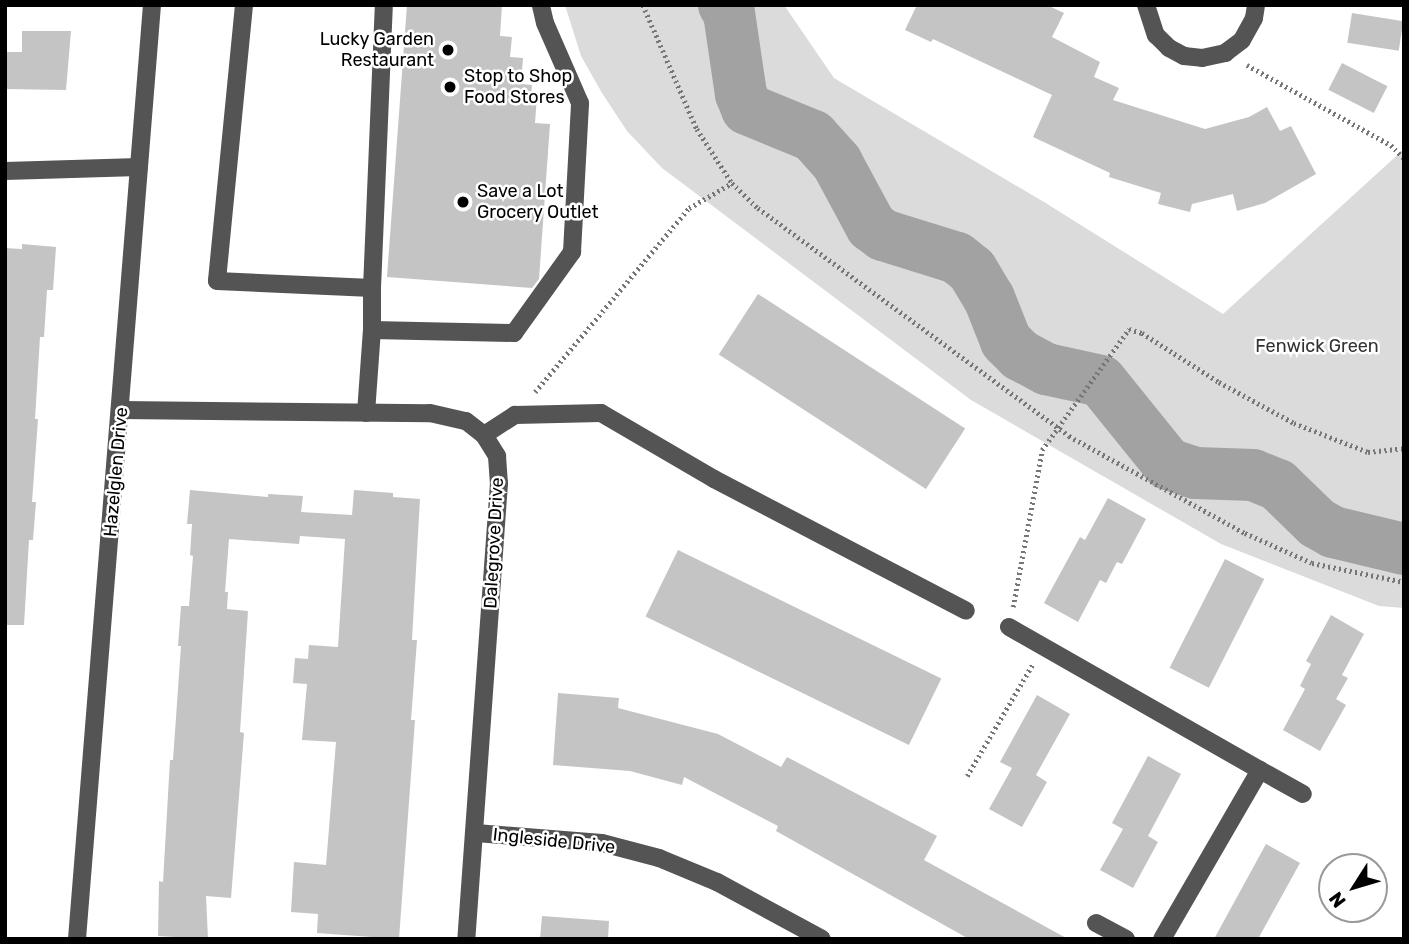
<!DOCTYPE html>
<style>
body{margin:0}
#map{position:relative;width:1409px;height:944px;overflow:hidden;background:#fff;font-family:Rubik,sans-serif}
div>[style]{position:absolute}
[style*='--x']{left:calc(var(--x)*1px);top:calc(var(--y)*1px);width:calc(var(--w)*1px);rotate:calc(var(--a)*1deg)}
.green>*{inset:0;background:#dbdbdb}
.river>*{height:52px;margin:-26px;padding:0 26px;transform-origin:26px;border-radius:26px;background:#a2a2a2}
.building>*{inset:0;background:#c4c4c4;transform-origin:0 0}
.path>*{height:4.5px;margin-top:-2.25px;transform-origin:0;background:repeating-linear-gradient(90deg,#767676 0 2px,transparent 0 5.5px)}
.minor>*{height:18px;margin:-9px;padding:0 9px;transform-origin:9px;border-radius:9px;background:#545454}
.dots>*{width:19px;height:19px;translate:-50% -50%;box-sizing:border-box;border:4px solid #fff;border-radius:50%}
span{translate:-50% -50%;white-space:nowrap;text-align:center;line-height:1.15;-webkit-text-stroke:5px #fff;paint-order:stroke}
.poi-label{font-size:18px;color:#000}
.right{translate:-100% -50%;text-align:right}
.left{translate:0 -50%;text-align:left}
.park-label{font-size:18px;color:#323232}
.street-label{font-size:18px;color:#000}
.frame{position:absolute;inset:0;border:7px solid #000;pointer-events:none}
.north{position:absolute;left:1318px;top:853px;width:70px;height:70px;box-sizing:border-box;background:#fff;border:2px solid #999;border-radius:50%;rotate:233deg;font-size:19px;font-weight:700;line-height:28px;text-align:center;color:#000}
.north::after{content:'';display:block;margin:auto;width:24px;height:32px;background:#000;clip-path:polygon(50% 0,100% 100%,50% 72%,0 100%)}
</style>
<div id="map">
<div class="green">
<div style="clip-path:polygon(565px 5px,784px 5px,834px 78px,1044px 202px,1223px 314px,1404px 149px,1404px 608px,1379px 606px,1221px 544px,971px 400px,662px 168px,627px 131px,602px 93px,581px 56px)"></div>
</div>
<div class="river">
<div style="--x:724;--y:5;--w:9;--a:58"></div>
<div style="--x:729;--y:13;--w:82;--a:81.6"></div>
<div style="--x:741;--y:94;--w:16;--a:68"></div>
<div style="--x:747;--y:109;--w:71;--a:22.2"></div>
<div style="--x:813;--y:136;--w:36;--a:48"></div>
<div style="--x:837;--y:163;--w:72;--a:61.6"></div>
<div style="--x:871;--y:226;--w:15;--a:37"></div>
<div style="--x:883;--y:235;--w:77;--a:17.3"></div>
<div style="--x:957;--y:258;--w:19;--a:39"></div>
<div style="--x:972;--y:270;--w:33;--a:59"></div>
<div style="--x:989;--y:298;--w:46;--a:68.4"></div>
<div style="--x:1006;--y:341;--w:20;--a:45"></div>
<div style="--x:1020;--y:355;--w:30;--a:28"></div>
<div style="--x:1046;--y:369;--w:56;--a:12.3"></div>
<div style="--x:1101;--y:381;--w:107;--a:51.1"></div>
<div style="--x:1168;--y:464;--w:29;--a:18"></div>
<div style="--x:1196;--y:473;--w:57;--a:2"></div>
<div style="--x:1253;--y:475;--w:27;--a:22"></div>
<div style="--x:1278;--y:485;--w:54;--a:44.3"></div>
<div style="--x:1317;--y:523;--w:18;--a:29"></div>
<div style="--x:1333;--y:532;--w:73;--a:13.5"></div>
</div>
<div class="building">
<div style="clip-path:polygon(407px 5px,502px 5px,500px 36px,512px 37px,510px 57px,523px 58px,521px 84px,532px 85px,531px 96px,537px 96px,535px 123px,550px 124px,539px 279px,532px 288px,387px 277px)"></div>
<div style="clip-path:polygon(917px 5px,1047px 5px,1064px 13px,1052px 37px,1100px 62px,1094px 77px,1119px 88px,1113px 100px,1205px 129px,1249px 117px,1267px 107px,1280px 131px,1291px 126px,1316px 174px,1265px 203px,1237px 211px,1233px 194px,1192px 204px,1190px 212px,1158px 204px,1161px 193px,1109px 177px,1110px 173px,1033px 137px,1052px 95px,933px 39px,931px 42px,905px 30px)"></div>
<div style="left:1352px;top:13px;width:52px;height:30px;rotate:9deg"></div>
<div style="clip-path:polygon(22px 31px,71px 31px,66px 90px,5px 89px,5px 52px,22px 52px)"></div>
<div style="left:1342px;top:63px;width:51px;height:30px;rotate:27deg"></div>
<div style="clip-path:polygon(22px 244px,56px 247px,53px 290px,47px 290px,44px 337px,40px 337px,35px 419px,38px 419px,32px 502px,36px 502px,33px 540px,29px 540px,24px 625px,5px 625px,5px 248px,22px 249px)"></div>
<div style="left:758px;top:294px;width:247px;height:72px;rotate:33deg"></div>
<div style="clip-path:polygon(190px 490px,268px 497px,268px 494px,303px 496px,301px 512px,352px 515px,354px 490px,393px 493px,393px 497px,420px 499px,412px 640px,417px 640px,411px 720px,415px 720px,399px 939px,317px 933px,318px 914px,291px 912px,294px 862px,326px 865px,336px 742px,302px 740px,307px 684px,293px 683px,295px 658px,308px 659px,309px 645px,338px 647px,345px 539px,300px 536px,299px 544px,229px 539px,225px 592px,228px 592px,227px 609px,248px 611px,240px 732px,244px 733px,231px 898px,206px 896px,208px 939px,158px 936px,159px 881px,163px 882px,170px 760px,173px 760px,181px 646px,178px 646px,181px 606px,189px 606px,193px 556px,190px 555px,192px 524px,187px 524px)"></div>
<div style="clip-path:polygon(1108px 498px,1146px 519px,1122px 564px,1117px 562px,1106px 583px,1100px 580px,1078px 622px,1044px 603px,1080px 537px,1085px 540px)"></div>
<div style="left:678px;top:550px;width:293px;height:74px;rotate:26deg"></div>
<div style="left:1225px;top:559px;width:44px;height:122px;rotate:27deg"></div>
<div style="clip-path:polygon(1331px 615px,1364px 634px,1342px 675px,1348px 678px,1336px 699px,1346px 705px,1320px 751px,1283px 730px,1305px 689px,1300px 686px,1311px 664px,1306px 661px)"></div>
<div style="clip-path:polygon(558px 693px,619px 698px,618px 708px,718px 734px,781px 767px,787px 757px,937px 836px,924px 860px,1068px 939px,969px 939px,776px 831px,778px 826px,684px 777px,682px 785px,630px 771px,553px 765px)"></div>
<div style="clip-path:polygon(1037px 695px,1070px 714px,1036px 775px,1047px 782px,1022px 827px,989px 809px,1012px 768px,1000px 762px)"></div>
<div style="clip-path:polygon(1148px 756px,1181px 774px,1148px 836px,1158px 842px,1133px 888px,1100px 870px,1123px 829px,1112px 823px)"></div>
<div style="clip-path:polygon(1266px 844px,1300px 863px,1258px 939px,1214px 939px)"></div>
<div style="clip-path:polygon(542px 916px,609px 921px,608px 939px,540px 939px)"></div>
</div>
<div class="path">
<div style="--x:643;--y:5;--w:135;--a:66.5"></div>
<div style="--x:697;--y:129;--w:64;--a:57.1"></div>
<div style="--x:732;--y:183;--w:36;--a:44"></div>
<div style="--x:758;--y:208;--w:386;--a:36.2"></div>
<div style="--x:1069;--y:436;--w:201;--a:28.9"></div>
<div style="--x:1245;--y:533;--w:73;--a:24.1"></div>
<div style="--x:1312;--y:563;--w:94;--a:11.7"></div>
<div style="--x:1247;--y:65;--w:165;--a:29.1"></div>
<div style="--x:1391;--y:145;--w:18;--a:45"></div>
<div style="--x:535;--y:392;--w:240;--a:-50.1"></div>
<div style="--x:689;--y:208;--w:50;--a:-30.2"></div>
<div style="--x:1013;--y:607;--w:160;--a:-79.5"></div>
<div style="--x:1042;--y:450;--w:149;--a:-54.3"></div>
<div style="--x:1129;--y:329;--w:14;--a:17"></div>
<div style="--x:1142;--y:333;--w:91;--a:32.5"></div>
<div style="--x:1219;--y:382;--w:85;--a:28.7"></div>
<div style="--x:1294;--y:423;--w:79;--a:21.4"></div>
<div style="--x:1368;--y:452;--w:36;--a:-6"></div>
<div style="--x:967;--y:776;--w:129;--a:-59.6"></div>
</div>
<div class="minor">
<div style="--x:244;--y:5;--w:277;--a:95.6"></div>
<div style="--x:217;--y:281;--w:155;--a:2.6"></div>
<div style="--x:372;--y:288;--w:42;--a:90"></div>
<div style="--x:1146;--y:5;--w:32;--a:72"></div>
<div style="--x:1156;--y:35;--w:18;--a:45"></div>
<div style="--x:1169;--y:48;--w:17;--a:28"></div>
<div style="--x:1184;--y:56;--w:18;--a:6"></div>
<div style="--x:1202;--y:58;--w:24;--a:-12"></div>
<div style="--x:1225;--y:53;--w:21;--a:-37"></div>
<div style="--x:1242;--y:40;--w:25;--a:-61"></div>
<div style="--x:1254;--y:18;--w:13;--a:-81"></div>
<div style="--x:5;--y:171;--w:134;--a:-1.7"></div>
<div style="--x:372;--y:288;--w:283;--a:-87.6"></div>
<div style="--x:121;--y:410;--w:309;--a:0.6"></div>
<div style="--x:430;--y:413;--w:37;--a:13"></div>
<div style="--x:466;--y:421;--w:23;--a:38"></div>
<div style="--x:484;--y:435;--w:25;--a:58"></div>
<div style="--x:497;--y:456;--w:27;--a:86"></div>
<div style="--x:499;--y:483;--w:457;--a:94.1"></div>
<div style="--x:366;--y:413;--w:83;--a:-85.9"></div>
<div style="--x:372;--y:330;--w:142;--a:1.2"></div>
<div style="--x:514;--y:333;--w:100;--a:-54.4"></div>
<div style="--x:572;--y:252;--w:149;--a:-86.9"></div>
<div style="--x:580;--y:103;--w:87;--a:-113.6"></div>
<div style="--x:545;--y:23;--w:18;--a:-103"></div>
<div style="--x:484;--y:435;--w:37;--a:-33"></div>
<div style="--x:515;--y:415;--w:86;--a:-1.3"></div>
<div style="--x:601;--y:413;--w:131;--a:30.3"></div>
<div style="--x:714;--y:479;--w:284;--a:27.6"></div>
<div style="--x:1009;--y:627;--w:289;--a:29.7"></div>
<div style="--x:1260;--y:770;--w:195;--a:120.1"></div>
<div style="--x:1260;--y:770;--w:49;--a:29.2"></div>
<div style="--x:476;--y:833;--w:126;--a:4.5"></div>
<div style="--x:602;--y:843;--w:59;--a:14.7"></div>
<div style="--x:659;--y:858;--w:63;--a:22.5"></div>
<div style="--x:717;--y:882;--w:119;--a:28.5"></div>
<div style="--x:1096;--y:923;--w:34;--a:28"></div>
<div style="--x:77;--y:939;--w:937;--a:-85.41"></div>
</div>
<div class="dots">
<div style="left:448px;top:50px;background:#000"></div>
<div style="left:450px;top:87px;background:#000"></div>
<div style="left:463px;top:202px;background:#000"></div>
</div>
<div class="poi-label">
<span class="right" style="left:434px;top:50px">Lucky Garden<br>Restaurant</span>
<span class="left" style="left:464px;top:87px">Stop to Shop<br>Food Stores</span>
<span class="left" style="left:477px;top:202px">Save a Lot<br>Grocery Outlet</span>
</div>
<div class="park-label">
<span style="left:1317px;top:346px">Fenwick Green</span>
</div>
<div class="street-label">
<span style="left:116px;top:472px;rotate:-85deg">Hazelglen Drive</span>
<span style="left:494px;top:543px;rotate:-87deg">Dalegrove Drive</span>
<span style="left:554px;top:841px;rotate:6deg">Ingleside Drive</span>
</div>
<div class="frame"></div>
<div class="north">N</div>
</div>
